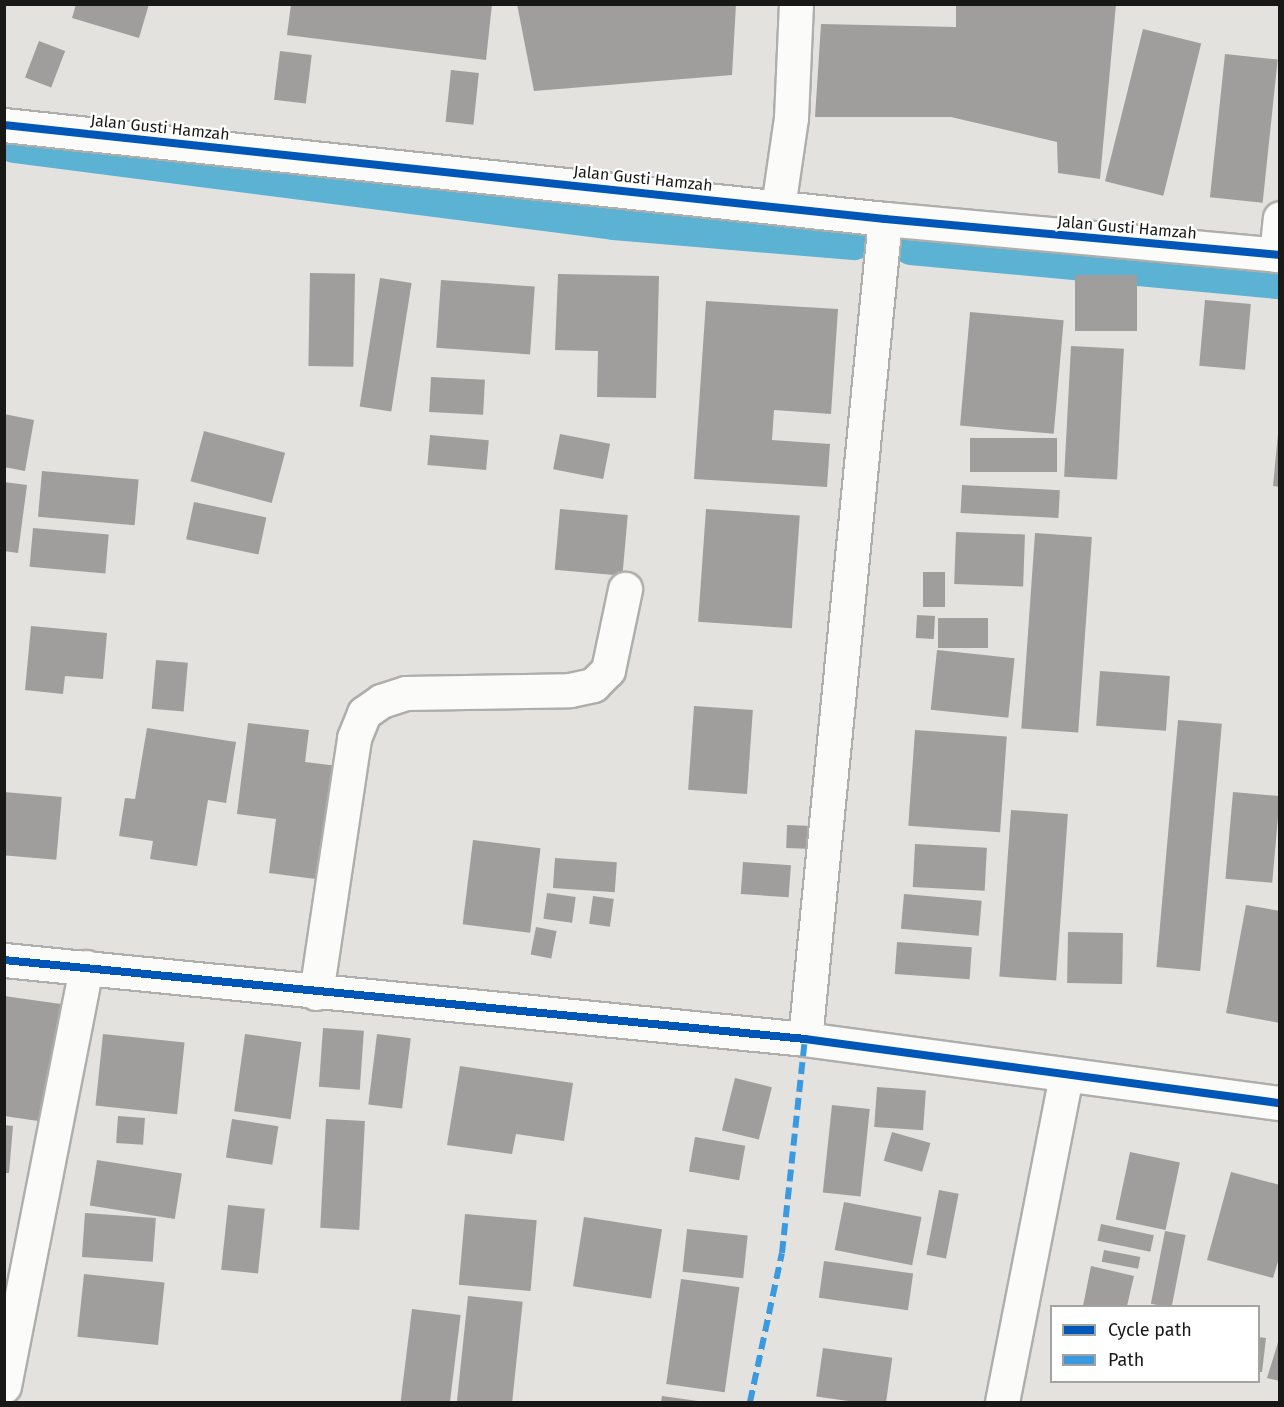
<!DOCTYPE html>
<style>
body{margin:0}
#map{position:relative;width:1284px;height:1407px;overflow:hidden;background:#e3e2df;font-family:"Fira Sans",sans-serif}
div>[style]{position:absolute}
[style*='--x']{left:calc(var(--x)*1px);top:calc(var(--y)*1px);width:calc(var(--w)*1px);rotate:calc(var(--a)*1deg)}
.canal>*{height:36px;margin:-18px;padding:0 18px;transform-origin:18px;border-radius:18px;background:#5bb2d2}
.building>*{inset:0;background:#9f9e9c;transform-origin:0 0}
.roads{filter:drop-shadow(2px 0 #aeaeac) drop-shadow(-2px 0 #aeaeac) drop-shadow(0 2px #aeaeac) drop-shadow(0 -2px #aeaeac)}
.minor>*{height:33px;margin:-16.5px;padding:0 16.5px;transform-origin:16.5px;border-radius:16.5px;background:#fbfbfa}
.tertiary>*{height:33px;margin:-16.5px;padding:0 16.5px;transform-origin:16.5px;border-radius:16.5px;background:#fbfbfa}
.quiet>*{height:6px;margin-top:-3px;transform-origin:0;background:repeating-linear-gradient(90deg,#3b9adf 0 12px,transparent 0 18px)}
.cycleway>*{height:8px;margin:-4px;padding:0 4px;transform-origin:4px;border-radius:4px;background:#0057b8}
span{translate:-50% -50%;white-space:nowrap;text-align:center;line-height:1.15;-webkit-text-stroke:4.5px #fff;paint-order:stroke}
.street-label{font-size:16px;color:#181816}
.frame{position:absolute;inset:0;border:6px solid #181816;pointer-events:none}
.legend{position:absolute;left:1050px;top:1305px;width:210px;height:78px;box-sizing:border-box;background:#fff;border:2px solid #a3a3a2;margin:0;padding:8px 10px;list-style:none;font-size:18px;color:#181816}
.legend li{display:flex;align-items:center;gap:12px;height:30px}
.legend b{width:30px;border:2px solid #a3a3a2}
</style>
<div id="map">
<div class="canal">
<div style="--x:14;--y:145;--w:605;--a:7.31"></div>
<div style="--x:614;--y:222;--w:241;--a:4.8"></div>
<div style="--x:911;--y:247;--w:371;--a:5.3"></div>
</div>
<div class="building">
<div style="clip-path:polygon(76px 4px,149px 4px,139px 38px,72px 18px)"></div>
<div style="clip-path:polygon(291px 4px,492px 4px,486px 60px,287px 35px)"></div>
<div style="clip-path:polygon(517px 4px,736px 4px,732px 75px,534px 91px)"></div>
<div style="clip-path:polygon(956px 4px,1116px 4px,1100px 179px,1058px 173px,1057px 142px,951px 117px,815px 117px,821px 24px,956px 27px)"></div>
<div style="left:1143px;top:29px;width:60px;height:157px;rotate:14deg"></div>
<div style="left:39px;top:41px;width:28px;height:39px;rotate:21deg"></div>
<div style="left:280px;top:51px;width:32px;height:49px;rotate:7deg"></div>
<div style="left:1225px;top:54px;width:53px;height:144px;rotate:6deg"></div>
<div style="left:451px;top:70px;width:28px;height:52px;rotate:6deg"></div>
<div style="left:310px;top:273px;width:45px;height:93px;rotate:1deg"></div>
<div style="clip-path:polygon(558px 274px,659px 276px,656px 398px,597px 397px,598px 351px,555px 350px)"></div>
<div style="left:1075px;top:275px;width:62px;height:56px"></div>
<div style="left:380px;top:278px;width:32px;height:130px;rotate:9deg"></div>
<div style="left:441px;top:280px;width:94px;height:68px;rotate:4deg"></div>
<div style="left:1205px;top:300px;width:46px;height:66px;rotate:5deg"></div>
<div style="clip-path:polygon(706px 301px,838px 309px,831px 414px,774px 410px,772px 440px,830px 444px,827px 487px,694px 479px)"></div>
<div style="left:970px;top:312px;width:94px;height:114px;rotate:5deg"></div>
<div style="left:1071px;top:346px;width:53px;height:131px;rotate:3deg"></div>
<div style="left:431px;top:377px;width:54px;height:35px;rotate:3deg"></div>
<div style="clip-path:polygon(4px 414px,34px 420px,25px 471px,4px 467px)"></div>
<div style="left:204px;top:431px;width:84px;height:52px;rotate:15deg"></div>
<div style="left:560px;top:434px;width:51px;height:36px;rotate:11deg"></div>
<div style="clip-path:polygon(1278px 434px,1280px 434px,1280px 487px,1273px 486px)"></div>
<div style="left:430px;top:435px;width:59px;height:30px;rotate:5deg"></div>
<div style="left:970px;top:438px;width:87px;height:34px"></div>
<div style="left:42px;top:471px;width:97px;height:46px;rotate:5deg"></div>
<div style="clip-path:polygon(4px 482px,27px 485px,18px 553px,4px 551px)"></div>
<div style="left:962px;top:485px;width:98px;height:28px;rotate:3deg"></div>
<div style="left:194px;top:502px;width:74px;height:38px;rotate:12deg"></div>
<div style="left:560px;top:509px;width:68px;height:61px;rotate:5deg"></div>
<div style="left:706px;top:509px;width:94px;height:113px;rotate:4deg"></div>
<div style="left:33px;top:528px;width:76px;height:39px;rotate:5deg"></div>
<div style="left:956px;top:532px;width:69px;height:52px;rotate:2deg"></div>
<div style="left:1035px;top:533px;width:57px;height:196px;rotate:4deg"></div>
<div style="left:923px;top:572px;width:22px;height:35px"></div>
<div style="left:917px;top:615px;width:18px;height:23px;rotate:3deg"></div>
<div style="left:938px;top:618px;width:50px;height:30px"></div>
<div style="clip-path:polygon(31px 626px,107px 633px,103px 679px,65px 676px,63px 694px,25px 690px)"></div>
<div style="left:937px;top:650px;width:78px;height:60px;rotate:6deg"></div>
<div style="left:156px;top:660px;width:32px;height:49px;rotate:5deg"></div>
<div style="left:1100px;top:671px;width:70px;height:55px;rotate:4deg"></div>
<div style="left:694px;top:706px;width:59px;height:84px;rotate:4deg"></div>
<div style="left:1178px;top:720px;width:44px;height:248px;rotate:5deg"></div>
<div style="clip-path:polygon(248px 723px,309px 730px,305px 762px,346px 767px,331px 881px,269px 873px,276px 819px,237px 814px)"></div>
<div style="clip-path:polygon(147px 728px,236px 742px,226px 803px,208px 800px,197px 866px,150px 859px,153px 841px,119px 836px,125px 798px,135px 799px)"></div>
<div style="left:915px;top:730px;width:92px;height:96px;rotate:4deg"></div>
<div style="left:4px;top:792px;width:58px;height:63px;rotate:5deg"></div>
<div style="left:1233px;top:792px;width:47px;height:87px;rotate:5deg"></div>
<div style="left:1011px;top:810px;width:57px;height:167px;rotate:4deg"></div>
<div style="left:787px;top:825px;width:27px;height:23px;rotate:2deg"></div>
<div style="left:473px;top:840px;width:68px;height:85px;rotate:7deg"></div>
<div style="left:915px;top:844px;width:72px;height:43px;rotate:3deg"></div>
<div style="left:555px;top:858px;width:62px;height:30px;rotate:4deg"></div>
<div style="left:743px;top:862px;width:48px;height:32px;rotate:4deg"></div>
<div style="left:547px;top:893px;width:29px;height:26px;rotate:8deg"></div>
<div style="left:904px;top:894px;width:78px;height:35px;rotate:5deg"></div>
<div style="left:593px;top:896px;width:21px;height:28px;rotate:8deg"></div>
<div style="clip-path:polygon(1246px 905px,1280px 911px,1280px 1023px,1226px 1013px)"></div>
<div style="left:536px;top:927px;width:21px;height:28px;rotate:11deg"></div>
<div style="left:1068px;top:932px;width:55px;height:51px;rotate:1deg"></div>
<div style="left:897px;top:942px;width:75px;height:32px;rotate:4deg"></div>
<div style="clip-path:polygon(4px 996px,61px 1004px,45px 1122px,4px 1116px)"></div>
<div style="left:323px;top:1028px;width:41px;height:59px;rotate:4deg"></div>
<div style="left:103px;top:1034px;width:82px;height:72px;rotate:6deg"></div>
<div style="left:245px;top:1034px;width:57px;height:78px;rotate:8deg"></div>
<div style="left:377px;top:1034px;width:34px;height:71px;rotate:7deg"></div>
<div style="clip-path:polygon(460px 1066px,573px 1083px,564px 1141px,516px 1134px,512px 1154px,447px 1145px)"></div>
<div style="left:735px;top:1078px;width:38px;height:54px;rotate:14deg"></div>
<div style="left:877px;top:1087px;width:49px;height:40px;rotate:4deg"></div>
<div style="left:832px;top:1105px;width:38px;height:88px;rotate:6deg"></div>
<div style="left:118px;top:1116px;width:27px;height:27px;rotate:4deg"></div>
<div style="left:232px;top:1119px;width:47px;height:39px;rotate:9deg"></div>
<div style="left:326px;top:1119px;width:39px;height:109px;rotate:3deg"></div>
<div style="clip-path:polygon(4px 1125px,13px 1126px,9px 1173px,4px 1173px)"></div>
<div style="left:892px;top:1132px;width:40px;height:30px;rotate:16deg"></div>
<div style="left:695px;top:1137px;width:51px;height:35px;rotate:10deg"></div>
<div style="left:1130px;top:1152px;width:51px;height:69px;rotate:12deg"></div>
<div style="left:97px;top:1160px;width:86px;height:46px;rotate:9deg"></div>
<div style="clip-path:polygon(1231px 1172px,1280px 1185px,1280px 1255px,1273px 1278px,1207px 1260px)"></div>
<div style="left:939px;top:1190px;width:20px;height:66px;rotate:11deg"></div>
<div style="left:844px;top:1202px;width:79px;height:49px;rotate:11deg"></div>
<div style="left:228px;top:1205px;width:37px;height:65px;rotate:6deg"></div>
<div style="left:85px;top:1213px;width:71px;height:44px;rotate:4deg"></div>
<div style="left:465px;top:1214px;width:72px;height:71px;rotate:5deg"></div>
<div style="left:584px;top:1217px;width:79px;height:70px;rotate:9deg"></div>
<div style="left:1101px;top:1224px;width:54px;height:17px;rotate:12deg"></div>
<div style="left:687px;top:1229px;width:61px;height:43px;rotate:6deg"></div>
<div style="left:1165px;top:1231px;width:21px;height:74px;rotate:11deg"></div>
<div style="left:1104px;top:1250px;width:37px;height:12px;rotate:11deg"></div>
<div style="left:824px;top:1261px;width:90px;height:37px;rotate:8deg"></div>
<div style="clip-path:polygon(1091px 1266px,1134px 1276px,1127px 1306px,1083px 1306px)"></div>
<div style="left:84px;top:1274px;width:81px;height:63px;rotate:6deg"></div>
<div style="left:681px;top:1279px;width:59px;height:106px;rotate:8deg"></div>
<div style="left:468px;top:1296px;width:55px;height:107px;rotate:6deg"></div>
<div style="left:412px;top:1309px;width:49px;height:94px;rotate:7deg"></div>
<div style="clip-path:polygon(1280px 1336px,1280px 1381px,1267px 1378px)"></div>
<div style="clip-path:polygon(1258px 1337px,1266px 1338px,1262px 1372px,1258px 1372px)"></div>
<div style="left:823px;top:1348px;width:70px;height:49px;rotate:8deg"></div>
<div style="clip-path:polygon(662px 1396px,698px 1401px,698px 1402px,661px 1402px)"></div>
</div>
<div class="roads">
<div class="minor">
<div style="--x:778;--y:207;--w:90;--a:-81.7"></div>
<div style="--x:791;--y:118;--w:114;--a:-87.5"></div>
<div style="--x:1276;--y:255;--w:37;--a:-84"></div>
<div style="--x:4;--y:960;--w:805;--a:5.63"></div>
<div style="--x:805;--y:1039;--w:479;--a:7.7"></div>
<div style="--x:316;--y:993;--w:258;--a:-81.5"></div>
<div style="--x:354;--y:738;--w:27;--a:-68"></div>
<div style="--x:364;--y:713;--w:21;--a:-35"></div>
<div style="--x:381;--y:701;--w:26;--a:-18"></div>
<div style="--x:406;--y:693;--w:164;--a:-1"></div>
<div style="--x:570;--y:690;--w:24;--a:-12"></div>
<div style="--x:593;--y:685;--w:21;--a:-45"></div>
<div style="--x:608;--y:670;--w:83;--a:-78.1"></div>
<div style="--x:805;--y:1039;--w:824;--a:-84.43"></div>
<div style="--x:4;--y:1386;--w:427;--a:-78.9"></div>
<div style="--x:1002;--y:1402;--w:332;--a:-78.9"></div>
</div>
<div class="tertiary">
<div style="--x:4;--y:125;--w:886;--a:6.09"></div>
<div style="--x:885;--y:219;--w:397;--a:5.2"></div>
</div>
</div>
<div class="quiet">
<div style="--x:750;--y:1402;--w:152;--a:-77.9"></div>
<div style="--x:782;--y:1253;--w:215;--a:-83.9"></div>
</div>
<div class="cycleway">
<div style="--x:4;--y:125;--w:886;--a:6.09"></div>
<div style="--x:885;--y:219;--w:397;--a:5.2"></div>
<div style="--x:4;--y:960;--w:805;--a:5.63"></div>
<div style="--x:805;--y:1039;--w:479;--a:7.7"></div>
</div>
<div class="street-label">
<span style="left:160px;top:128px;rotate:6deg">Jalan Gusti Hamzah</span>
<span style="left:643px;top:179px;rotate:6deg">Jalan Gusti Hamzah</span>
<span style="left:1127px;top:228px;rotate:5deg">Jalan Gusti Hamzah</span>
</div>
<div class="frame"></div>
<ul class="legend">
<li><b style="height:8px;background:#0057b8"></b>Cycle path</li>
<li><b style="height:8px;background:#3b9adf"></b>Path</li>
</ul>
</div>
